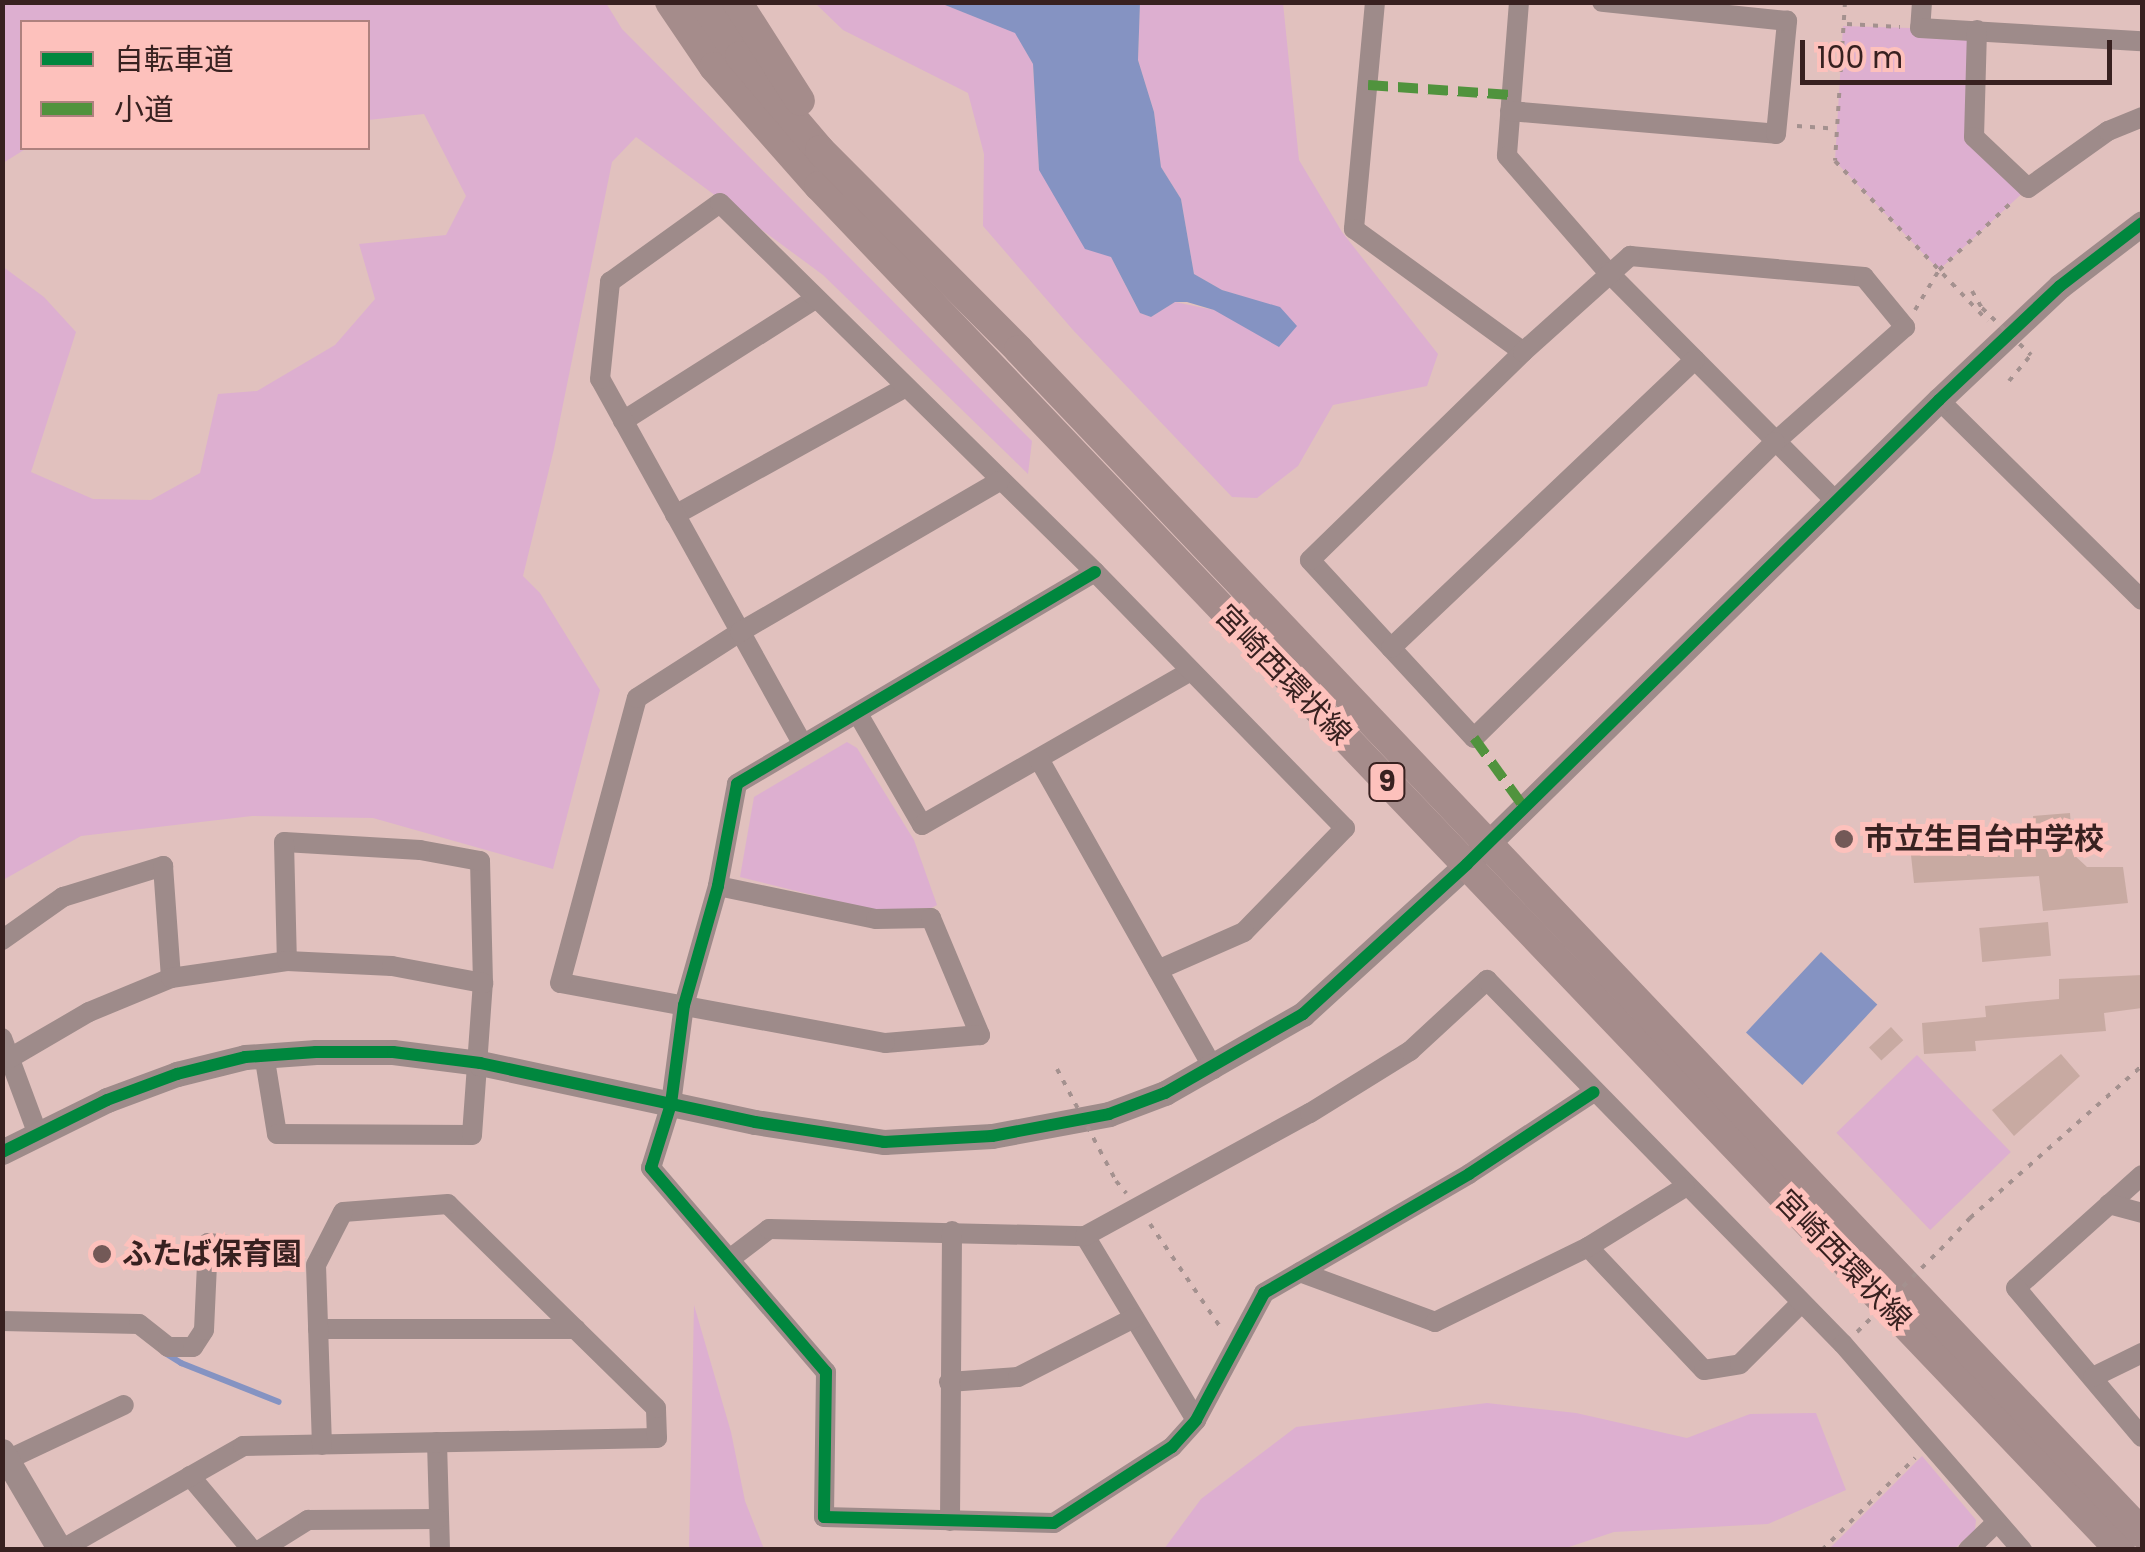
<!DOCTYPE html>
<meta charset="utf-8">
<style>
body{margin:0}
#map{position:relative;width:2145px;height:1552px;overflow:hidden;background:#e1c1be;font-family:Poppins,"Noto Sans JP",sans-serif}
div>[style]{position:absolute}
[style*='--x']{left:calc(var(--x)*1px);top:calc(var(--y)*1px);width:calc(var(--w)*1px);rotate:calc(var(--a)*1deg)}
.green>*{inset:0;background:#ddafd0;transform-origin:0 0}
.water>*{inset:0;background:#8593c2;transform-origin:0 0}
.stream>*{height:6px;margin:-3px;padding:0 3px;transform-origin:3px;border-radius:3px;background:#8593c2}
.building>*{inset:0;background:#c8aaa2;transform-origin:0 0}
.path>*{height:4px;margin-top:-2px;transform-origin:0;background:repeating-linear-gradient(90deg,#a4918f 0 5px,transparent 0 13px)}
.minor>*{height:20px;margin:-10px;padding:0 10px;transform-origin:10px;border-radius:10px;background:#9e8b8a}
.tertiary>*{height:25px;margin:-12.5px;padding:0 12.5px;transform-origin:12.5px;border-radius:12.5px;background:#9e8b8a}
.primary>*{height:30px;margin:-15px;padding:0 15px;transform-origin:15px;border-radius:15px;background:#a58c8b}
.path-bridge>*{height:4px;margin-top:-2px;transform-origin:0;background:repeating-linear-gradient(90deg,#a4918f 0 5px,transparent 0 13px)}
.quiet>*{height:10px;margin-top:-5px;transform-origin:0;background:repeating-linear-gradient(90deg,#50933d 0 20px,transparent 0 30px)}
.cycleway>*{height:12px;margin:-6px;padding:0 6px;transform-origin:6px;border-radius:6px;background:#00873e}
.dots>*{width:28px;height:28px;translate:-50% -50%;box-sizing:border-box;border:5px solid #fdc1bc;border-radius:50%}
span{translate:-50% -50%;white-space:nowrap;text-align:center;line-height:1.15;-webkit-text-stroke:10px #fdc1bc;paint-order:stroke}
.shield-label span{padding:2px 8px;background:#fdc1bc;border:2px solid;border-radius:8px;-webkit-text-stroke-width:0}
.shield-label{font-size:28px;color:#382120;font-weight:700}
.street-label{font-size:30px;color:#382120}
.poi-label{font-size:30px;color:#382120;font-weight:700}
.left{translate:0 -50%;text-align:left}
.frame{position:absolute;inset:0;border:5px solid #382120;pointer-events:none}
.legend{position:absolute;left:20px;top:20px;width:350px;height:130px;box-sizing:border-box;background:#fdc1bc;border:2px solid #ae817e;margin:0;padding:12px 18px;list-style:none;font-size:30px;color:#382120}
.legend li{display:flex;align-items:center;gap:20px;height:50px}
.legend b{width:50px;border:2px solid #ae817e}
.scale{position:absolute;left:1800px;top:40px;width:312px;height:45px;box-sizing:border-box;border:5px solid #382120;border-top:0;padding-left:12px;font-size:30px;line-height:35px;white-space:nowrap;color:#382120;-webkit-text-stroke:8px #fdc1bc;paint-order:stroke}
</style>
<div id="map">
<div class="green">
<div style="clip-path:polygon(3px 3px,606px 3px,622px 29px,1032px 441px,1028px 474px,823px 275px,636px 137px,612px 162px,554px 449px,523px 576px,540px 593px,600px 690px,553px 869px,373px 818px,252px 816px,81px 836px,3px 880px,2px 266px,44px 297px,76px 332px,31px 472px,93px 499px,151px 500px,200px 473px,218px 394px,257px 391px,335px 345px,375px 299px,359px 244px,446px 235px,466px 196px,424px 114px,368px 120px,368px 22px,22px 22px,22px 148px,27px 148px,3px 163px)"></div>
<div style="clip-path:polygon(815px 3px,940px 3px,1015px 32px,1033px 64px,1039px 170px,1111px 257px,1140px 313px,1151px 317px,1175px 302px,1214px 310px,1280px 308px,1222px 290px,1194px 274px,1181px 199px,1161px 167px,1154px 112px,1138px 60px,1140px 3px,1283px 3px,1299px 160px,1342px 232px,1438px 354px,1427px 386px,1333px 405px,1298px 466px,1257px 498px,1232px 497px,1073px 330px,983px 226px,984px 154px,968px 93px,843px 30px)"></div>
<div style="clip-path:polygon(1843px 26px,1977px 30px,1974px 137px,2028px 188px,1939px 270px,1835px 161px)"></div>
<div style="clip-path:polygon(847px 742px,857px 748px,914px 840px,937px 905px,931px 908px,877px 911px,740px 877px,754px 797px)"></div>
<div style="left:1917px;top:1055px;width:135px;height:112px;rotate:46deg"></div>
<div style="clip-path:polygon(694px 1305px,731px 1432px,745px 1501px,764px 1549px,689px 1549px)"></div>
<div style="clip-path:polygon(1487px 1403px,1576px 1413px,1687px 1438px,1750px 1414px,1816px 1413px,1846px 1490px,1768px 1524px,1614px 1532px,1563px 1549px,1164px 1549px,1201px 1499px,1296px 1427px)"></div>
<div style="clip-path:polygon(1922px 1456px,1976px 1520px,1975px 1530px,1954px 1549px,1828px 1550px)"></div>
</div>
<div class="water">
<div style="clip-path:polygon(940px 3px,1140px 3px,1138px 60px,1154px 112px,1161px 167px,1181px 199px,1194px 274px,1222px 290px,1280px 307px,1297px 326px,1279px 347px,1214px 310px,1187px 302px,1175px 302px,1151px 317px,1140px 313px,1111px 257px,1085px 249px,1039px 170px,1033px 64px,1015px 33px)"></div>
<div style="left:1821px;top:952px;width:77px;height:110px;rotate:43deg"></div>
</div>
<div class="stream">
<div style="--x:165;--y:1353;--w:19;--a:32"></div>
<div style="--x:181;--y:1363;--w:105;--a:21.7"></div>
</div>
<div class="building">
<div style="clip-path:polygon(2070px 813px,2073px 854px,2087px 867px,2123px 867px,2128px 903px,2043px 911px,2039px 876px,1914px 883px,1910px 846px,2035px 841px,2033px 816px)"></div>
<div style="left:2048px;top:922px;width:34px;height:69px;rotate:85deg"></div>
<div style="clip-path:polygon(2142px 975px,2142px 1008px,2104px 1013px,2106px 1031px,1975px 1041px,1976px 1051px,1924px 1054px,1922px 1023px,1986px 1017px,1985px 1006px,2059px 999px,2059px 979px)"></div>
<div style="left:1891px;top:1027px;width:18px;height:30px;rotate:47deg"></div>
<div style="clip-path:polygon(2061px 1054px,2080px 1076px,2014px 1136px,1992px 1110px)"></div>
</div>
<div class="path">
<div style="--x:1845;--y:2;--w:159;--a:93.6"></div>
<div style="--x:1835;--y:161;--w:221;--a:46.3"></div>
<div style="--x:1847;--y:24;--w:53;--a:3.2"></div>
<div style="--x:1797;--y:126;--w:39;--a:4"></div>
<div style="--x:1972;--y:291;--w:20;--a:60"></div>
<div style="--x:1915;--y:310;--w:47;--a:-59"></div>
<div style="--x:1939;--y:270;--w:100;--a:-43"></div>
<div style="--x:2009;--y:381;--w:34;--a:-50"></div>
<div style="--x:1116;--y:1181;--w:16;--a:50"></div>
<div style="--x:1150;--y:1224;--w:126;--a:55.7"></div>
<div style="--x:1940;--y:1250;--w:44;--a:-46.8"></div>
<div style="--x:1970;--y:1218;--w:230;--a:-41.5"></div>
<div style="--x:1822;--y:1550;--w:131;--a:-44.7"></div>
</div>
<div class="minor">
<div style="--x:1375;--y:2;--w:228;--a:95.3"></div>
<div style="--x:1354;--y:229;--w:209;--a:36"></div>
<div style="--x:1519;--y:2;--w:154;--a:94.5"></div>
<div style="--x:1507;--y:156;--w:154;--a:49"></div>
<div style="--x:1608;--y:272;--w:325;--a:45.2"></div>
<div style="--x:1922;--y:2;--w:26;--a:94"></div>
<div style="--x:1920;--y:28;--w:222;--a:3.4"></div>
<div style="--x:1977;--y:30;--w:107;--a:91.6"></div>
<div style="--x:1974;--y:137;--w:74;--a:43.4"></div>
<div style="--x:2028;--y:188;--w:98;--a:-35.5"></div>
<div style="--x:2108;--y:131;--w:37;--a:-22"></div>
<div style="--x:1510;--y:111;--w:267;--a:4.9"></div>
<div style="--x:1776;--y:134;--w:114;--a:-84.4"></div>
<div style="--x:1787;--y:21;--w:186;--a:-174.1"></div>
<div style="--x:1630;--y:256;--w:235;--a:5.1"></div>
<div style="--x:1864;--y:277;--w:65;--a:50.6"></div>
<div style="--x:1905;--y:327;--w:174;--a:138.5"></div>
<div style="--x:1775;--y:442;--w:422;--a:135.5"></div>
<div style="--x:1474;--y:738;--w:242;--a:-132.7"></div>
<div style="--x:1310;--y:560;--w:298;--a:-44.3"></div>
<div style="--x:1523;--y:352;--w:144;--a:-41.9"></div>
<div style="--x:1939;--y:400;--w:285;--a:44.6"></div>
<div style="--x:623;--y:421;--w:226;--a:-32.4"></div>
<div style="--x:675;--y:515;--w:262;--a:-29"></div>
<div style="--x:1095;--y:572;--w:416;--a:149.4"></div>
<div style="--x:737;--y:784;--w:104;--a:100.6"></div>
<div style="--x:718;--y:886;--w:124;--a:105.9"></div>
<div style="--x:684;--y:1005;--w:100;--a:97.5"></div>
<div style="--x:671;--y:1104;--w:67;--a:107.4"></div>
<div style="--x:651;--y:1168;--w:269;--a:49.4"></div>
<div style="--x:826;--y:1372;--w:145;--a:90.8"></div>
<div style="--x:824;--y:1517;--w:230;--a:1.5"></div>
<div style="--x:1054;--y:1523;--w:140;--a:-32.8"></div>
<div style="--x:1172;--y:1447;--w:36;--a:-48"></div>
<div style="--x:1196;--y:1420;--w:144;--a:-61.8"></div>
<div style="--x:1264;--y:1293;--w:237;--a:-30.1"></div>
<div style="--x:1469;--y:1174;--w:149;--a:-33.3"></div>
<div style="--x:1391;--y:648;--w:419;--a:-43.5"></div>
<div style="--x:858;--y:714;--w:128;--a:60"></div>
<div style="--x:922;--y:825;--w:310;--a:-29.8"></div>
<div style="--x:802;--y:743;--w:416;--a:-119"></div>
<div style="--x:600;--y:379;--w:98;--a:-84.1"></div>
<div style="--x:610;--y:282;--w:135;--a:-35.7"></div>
<div style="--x:720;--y:203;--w:526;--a:44.54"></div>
<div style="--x:1095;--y:572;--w:358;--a:45.7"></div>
<div style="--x:1345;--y:828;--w:145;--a:134.2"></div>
<div style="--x:1244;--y:932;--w:94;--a:156.2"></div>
<div style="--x:1039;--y:759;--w:356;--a:60.6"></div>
<div style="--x:718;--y:886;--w:161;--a:11.8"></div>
<div style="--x:876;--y:919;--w:55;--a:-1"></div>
<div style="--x:931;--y:918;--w:127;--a:67.3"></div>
<div style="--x:980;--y:1035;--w:95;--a:175.2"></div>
<div style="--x:885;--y:1043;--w:330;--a:-169.5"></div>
<div style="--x:560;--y:983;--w:295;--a:-74.9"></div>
<div style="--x:637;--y:698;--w:122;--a:-32.7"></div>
<div style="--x:740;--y:632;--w:300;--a:-30.2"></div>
<div style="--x:2;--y:940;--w:75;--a:-35.2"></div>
<div style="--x:63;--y:897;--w:105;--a:-17.2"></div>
<div style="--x:163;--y:866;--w:112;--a:85.9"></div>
<div style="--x:2;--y:1038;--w:103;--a:69.6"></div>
<div style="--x:264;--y:1054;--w:81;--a:80.8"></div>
<div style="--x:277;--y:1134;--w:195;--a:0.3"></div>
<div style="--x:472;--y:1135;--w:152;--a:-85.9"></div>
<div style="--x:483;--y:983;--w:122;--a:-91.4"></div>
<div style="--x:480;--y:861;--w:61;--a:-169.6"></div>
<div style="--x:420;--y:850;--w:136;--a:-176.6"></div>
<div style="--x:284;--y:842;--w:119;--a:88.6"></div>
<div style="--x:10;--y:1058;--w:91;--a:-30.2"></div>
<div style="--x:89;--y:1012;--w:89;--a:-22.5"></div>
<div style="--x:171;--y:978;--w:117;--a:-8.3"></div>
<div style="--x:287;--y:961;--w:105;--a:2.7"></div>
<div style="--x:392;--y:966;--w:93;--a:10.6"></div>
<div style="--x:2142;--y:1175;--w:169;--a:138.1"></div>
<div style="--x:2016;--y:1288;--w:195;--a:49.8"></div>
<div style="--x:2109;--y:1204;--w:34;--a:15"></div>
<div style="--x:1085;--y:1236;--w:215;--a:58.9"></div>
<div style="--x:1588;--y:1247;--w:169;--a:46.7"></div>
<div style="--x:1704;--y:1370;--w:36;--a:-9"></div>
<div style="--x:1740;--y:1364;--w:85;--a:-45"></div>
<div style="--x:731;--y:1258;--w:48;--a:-37.3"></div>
<div style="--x:769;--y:1229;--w:316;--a:1.3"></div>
<div style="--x:1085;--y:1236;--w:256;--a:-28.7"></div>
<div style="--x:1310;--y:1113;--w:118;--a:-31.8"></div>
<div style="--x:1410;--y:1051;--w:105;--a:-42.7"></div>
<div style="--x:1487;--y:980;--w:509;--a:45.64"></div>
<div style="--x:1843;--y:1344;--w:273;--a:49"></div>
<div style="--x:1300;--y:1272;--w:144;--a:20.3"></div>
<div style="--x:1435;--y:1322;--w:170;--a:-26.1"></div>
<div style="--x:1588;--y:1247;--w:114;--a:-31.7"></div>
<div style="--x:2;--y:1321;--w:137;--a:1.3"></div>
<div style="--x:139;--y:1324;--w:37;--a:38"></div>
<div style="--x:168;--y:1347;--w:25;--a:0"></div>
<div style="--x:193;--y:1347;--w:20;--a:-57"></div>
<div style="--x:204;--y:1330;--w:87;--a:-87.4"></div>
<div style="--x:208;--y:1243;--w:60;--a:5.7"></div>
<div style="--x:318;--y:1329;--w:258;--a:0"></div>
<div style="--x:2093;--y:1377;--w:55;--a:-26.1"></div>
<div style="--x:949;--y:1382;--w:69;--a:-4.1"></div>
<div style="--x:1018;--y:1377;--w:130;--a:-27"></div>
<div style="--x:437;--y:1442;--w:108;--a:88.4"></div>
<div style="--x:7;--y:1460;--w:129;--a:-25.2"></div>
<div style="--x:190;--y:1476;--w:97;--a:50"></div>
<div style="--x:950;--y:1521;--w:290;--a:-89.6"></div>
<div style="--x:61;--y:1550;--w:210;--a:-29.7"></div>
<div style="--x:243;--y:1446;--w:414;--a:-1.1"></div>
<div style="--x:657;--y:1438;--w:30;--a:-92"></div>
<div style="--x:656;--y:1408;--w:291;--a:-135.6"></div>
<div style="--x:448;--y:1204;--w:105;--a:175.6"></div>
<div style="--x:343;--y:1212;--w:59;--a:117"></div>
<div style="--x:316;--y:1265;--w:180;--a:88.1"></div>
<div style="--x:260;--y:1550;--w:57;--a:-32"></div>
<div style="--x:308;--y:1520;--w:130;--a:-0.4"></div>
<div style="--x:1968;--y:1550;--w:39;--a:-44"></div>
</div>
<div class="tertiary">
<div style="--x:2;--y:1152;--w:117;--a:-26.3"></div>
<div style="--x:107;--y:1100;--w:75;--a:-20.4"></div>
<div style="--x:177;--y:1074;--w:70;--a:-14"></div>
<div style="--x:245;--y:1057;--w:71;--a:-4"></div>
<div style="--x:316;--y:1052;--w:77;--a:0"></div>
<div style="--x:393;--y:1052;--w:88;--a:7.2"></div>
<div style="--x:480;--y:1063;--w:281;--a:12.1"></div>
<div style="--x:755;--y:1122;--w:131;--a:8.8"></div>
<div style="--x:884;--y:1142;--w:108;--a:-3.2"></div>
<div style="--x:992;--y:1136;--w:119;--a:-10.6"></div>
<div style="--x:1109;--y:1114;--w:60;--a:-20.6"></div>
<div style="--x:1165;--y:1093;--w:159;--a:-29.8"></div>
<div style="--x:1303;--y:1014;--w:222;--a:-42.4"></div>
<div style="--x:1467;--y:864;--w:662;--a:-44.51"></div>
<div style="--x:1939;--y:400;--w:166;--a:-43.3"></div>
<div style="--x:2060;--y:286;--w:103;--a:-37.5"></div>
<div style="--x:2;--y:1451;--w:115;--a:59.6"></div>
</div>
<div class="primary">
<div style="--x:670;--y:2;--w:78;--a:55.9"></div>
<div style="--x:714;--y:67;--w:159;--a:48.6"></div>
<div style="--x:819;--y:186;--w:1885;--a:46.35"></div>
<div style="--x:703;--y:2;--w:65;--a:55.6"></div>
<div style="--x:740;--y:56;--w:123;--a:49.6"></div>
<div style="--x:820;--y:150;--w:282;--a:45.1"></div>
<div style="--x:1019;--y:350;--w:1631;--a:46.49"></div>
<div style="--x:737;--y:2;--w:117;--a:57.5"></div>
</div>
<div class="path-bridge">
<div style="--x:1982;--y:308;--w:68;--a:43.8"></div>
<div style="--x:1057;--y:1069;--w:127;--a:62.2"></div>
<div style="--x:1857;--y:1332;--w:117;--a:-44.7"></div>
</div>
<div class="quiet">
<div style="--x:1368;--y:85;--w:143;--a:4"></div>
<div style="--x:1474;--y:738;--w:84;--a:54.2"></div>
</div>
<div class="cycleway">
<div style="--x:1095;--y:572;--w:416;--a:149.4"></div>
<div style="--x:737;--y:784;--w:104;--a:100.6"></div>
<div style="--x:718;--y:886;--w:124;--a:105.9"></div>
<div style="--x:684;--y:1005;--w:100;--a:97.5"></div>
<div style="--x:671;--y:1104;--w:67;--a:107.4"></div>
<div style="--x:651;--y:1168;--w:269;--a:49.4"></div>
<div style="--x:826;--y:1372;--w:145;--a:90.8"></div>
<div style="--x:824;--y:1517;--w:230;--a:1.5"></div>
<div style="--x:1054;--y:1523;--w:140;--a:-32.8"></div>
<div style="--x:1172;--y:1447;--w:36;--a:-48"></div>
<div style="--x:1196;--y:1420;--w:144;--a:-61.8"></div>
<div style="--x:1264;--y:1293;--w:237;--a:-30.1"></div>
<div style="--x:1469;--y:1174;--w:149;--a:-33.3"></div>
<div style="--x:2;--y:1152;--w:117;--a:-26.3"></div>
<div style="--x:107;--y:1100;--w:75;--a:-20.4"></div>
<div style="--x:177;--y:1074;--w:70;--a:-14"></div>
<div style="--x:245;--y:1057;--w:71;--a:-4"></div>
<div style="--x:316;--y:1052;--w:77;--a:0"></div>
<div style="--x:393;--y:1052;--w:88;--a:7.2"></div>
<div style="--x:480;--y:1063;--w:281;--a:12.1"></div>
<div style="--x:755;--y:1122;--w:131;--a:8.8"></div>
<div style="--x:884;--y:1142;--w:108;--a:-3.2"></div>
<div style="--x:992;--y:1136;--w:119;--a:-10.6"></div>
<div style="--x:1109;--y:1114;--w:60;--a:-20.6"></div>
<div style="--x:1165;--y:1093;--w:159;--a:-29.8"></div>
<div style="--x:1303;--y:1014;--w:222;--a:-42.4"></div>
<div style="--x:1467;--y:864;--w:662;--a:-44.51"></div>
<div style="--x:1939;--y:400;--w:166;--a:-43.3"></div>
<div style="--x:2060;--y:286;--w:103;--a:-37.5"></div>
</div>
<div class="dots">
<div style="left:1844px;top:839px;background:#735957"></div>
<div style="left:102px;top:1254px;background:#735957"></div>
</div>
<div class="shield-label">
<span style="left:1387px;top:782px">9</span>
</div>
<div class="street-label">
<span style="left:1283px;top:675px;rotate:46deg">宮崎西環状線</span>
<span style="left:1843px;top:1260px;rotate:46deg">宮崎西環状線</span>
</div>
<div class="poi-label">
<span class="left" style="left:1864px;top:839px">市立生目台中学校</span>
<span class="left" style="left:122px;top:1254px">ふたば保育園</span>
</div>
<div class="frame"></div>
<ul class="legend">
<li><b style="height:12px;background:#00873e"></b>自転車道</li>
<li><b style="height:12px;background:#50933d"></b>小道</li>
</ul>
<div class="scale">100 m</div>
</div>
